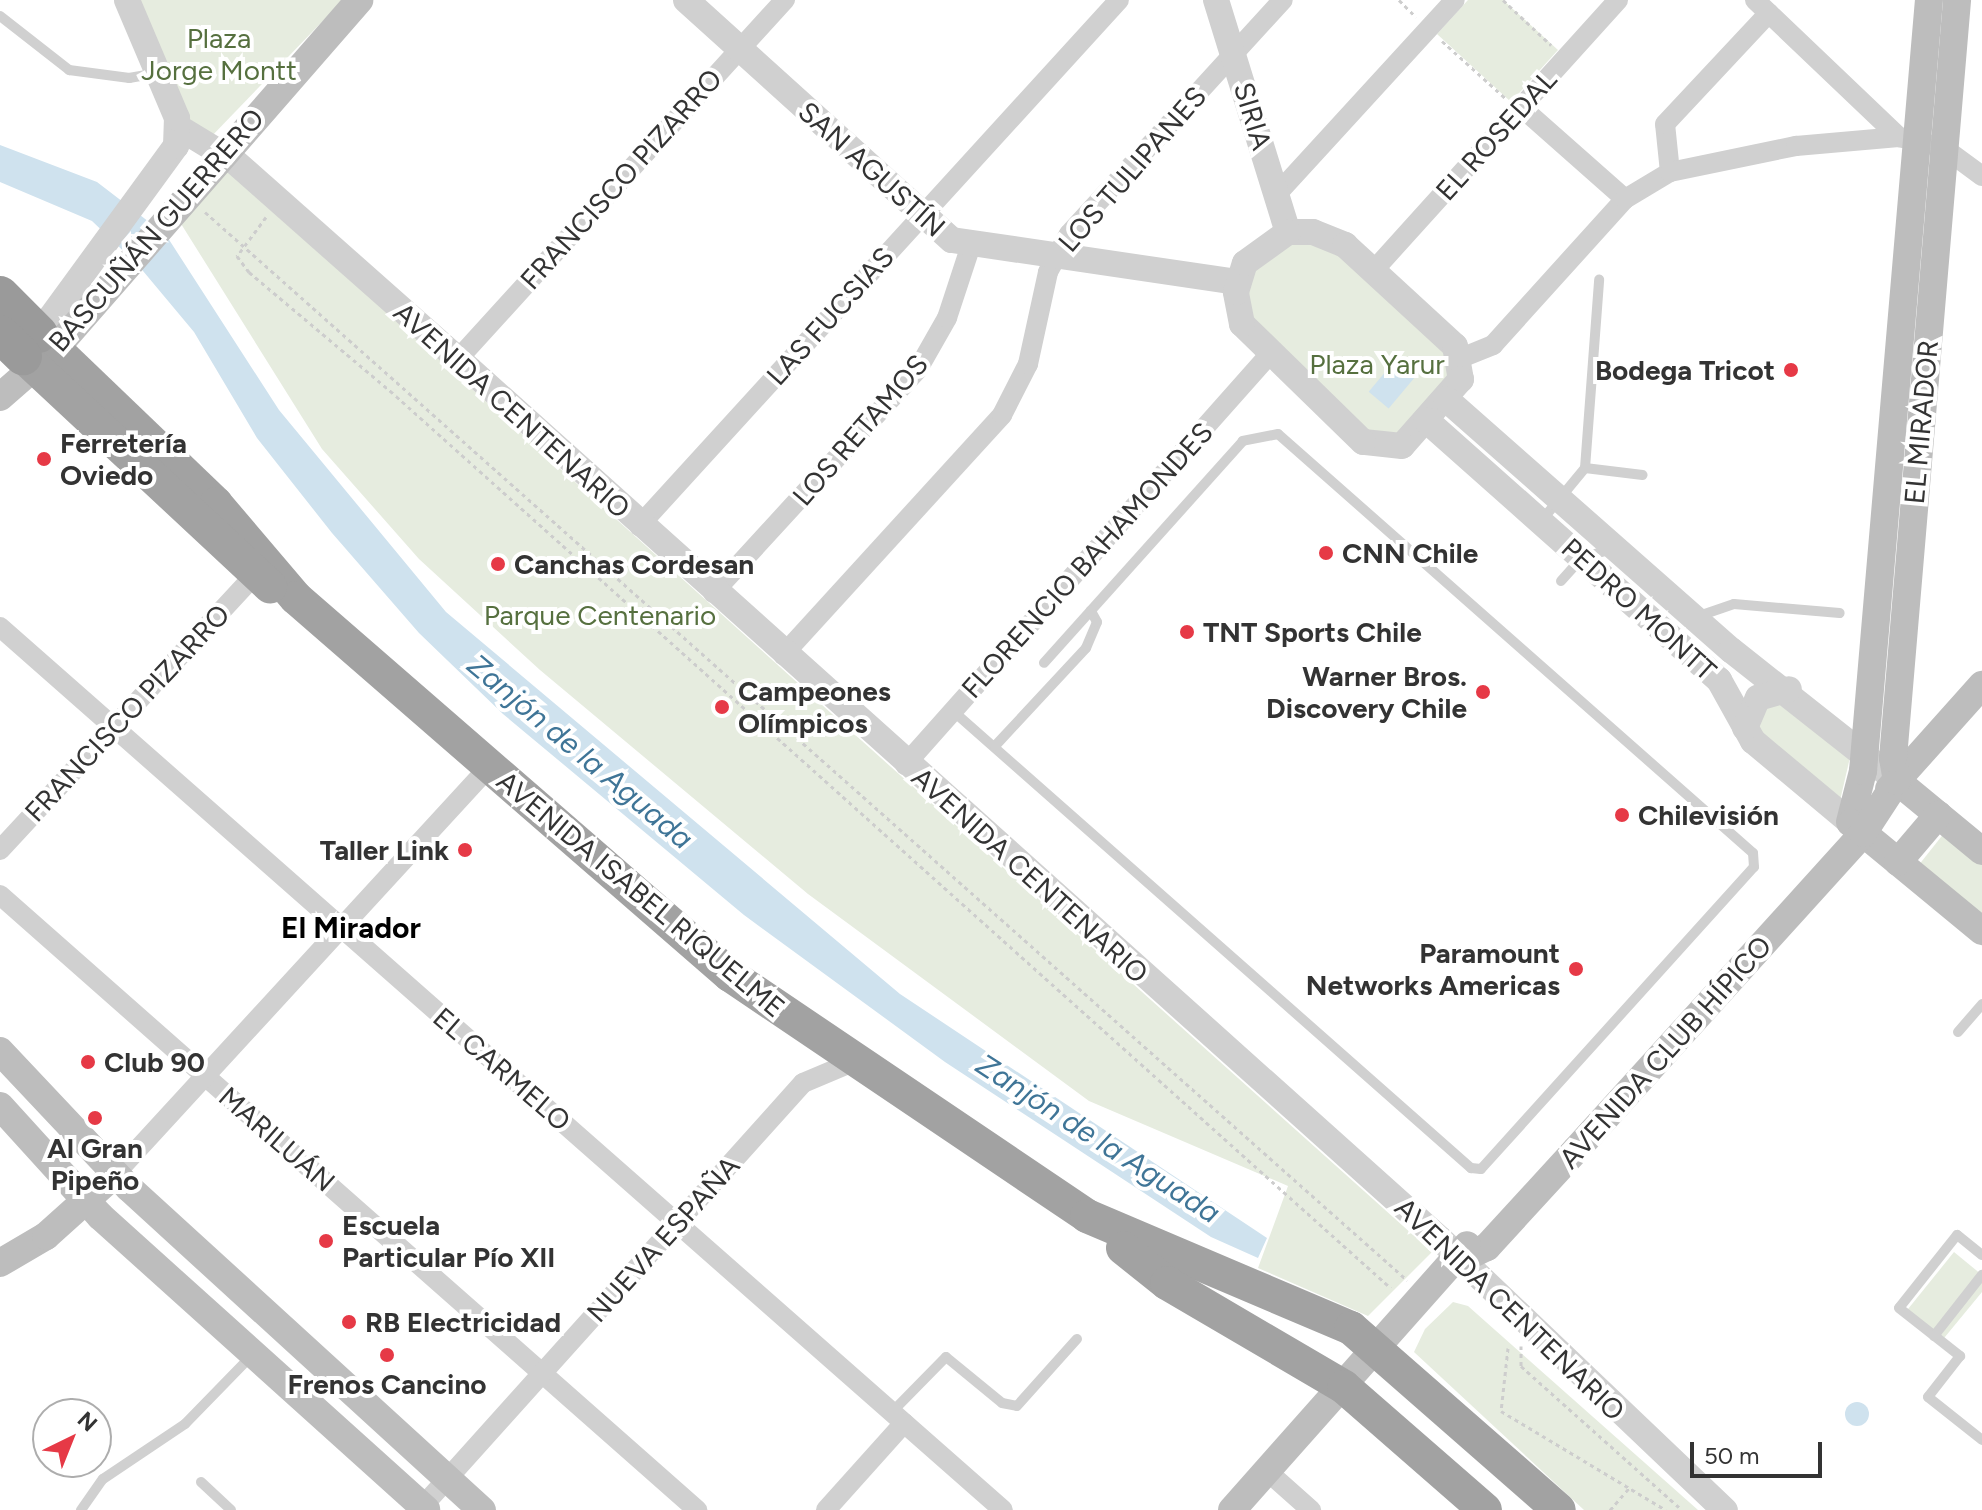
<!DOCTYPE html>
<meta charset="utf-8">
<style>
body{margin:0}
#map{position:relative;width:1982px;height:1510px;overflow:hidden;background:#fff;font-family:Figtree,sans-serif}
div>[style]{position:absolute}
[style*='--x']{left:calc(var(--x)*1px);top:calc(var(--y)*1px);width:calc(var(--w)*1px);rotate:calc(var(--a)*1deg)}
.green>*{inset:0;background:#e6ecdf}
.water>*{inset:0;background:#cfe2ee;transform-origin:0 0}
.round{border-radius:50%}
.path>*{height:3px;margin-top:-1.5px;transform-origin:0;background:repeating-linear-gradient(90deg,#cdcdcd 0 4px,transparent 0 8px)}
.service>*{height:10px;margin:-5px;padding:0 5px;transform-origin:5px;border-radius:5px;background:#d0d0d0}
.minor>*{height:20px;margin:-10px;padding:0 10px;transform-origin:10px;border-radius:10px;background:#d0d0d0}
.tertiary>*{height:26px;margin:-13px;padding:0 13px;transform-origin:13px;border-radius:13px;background:#d0d0d0}
.secondary>*{height:28px;margin:-14px;padding:0 14px;transform-origin:14px;border-radius:14px;background:#bdbdbd}
.trunk>*{height:34px;margin:-17px;padding:0 17px;transform-origin:17px;border-radius:17px;background:#a2a2a2}
.motorway>*{height:38px;margin:-19px;padding:0 19px;transform-origin:19px;border-radius:19px;background:#9a9a9a}
.dots>*{width:22px;height:22px;translate:-50% -50%;box-sizing:border-box;border:4px solid #fff;border-radius:50%}
span{translate:-50% -50%;white-space:nowrap;text-align:center;line-height:1.15;-webkit-text-stroke:8px #fff;paint-order:stroke}
.park-label{font-size:28px;color:#56703f}
.street-label{font-size:28px;color:#333}
.poi-label{font-size:28px;color:#333;font-weight:700}
.right{translate:-100% -50%;text-align:right}
.left{translate:0 -50%;text-align:left}
.water-label{font-size:30px;color:#3f7597;font-style:italic}
.neighbourhood-label{font-size:30px;color:#000;font-weight:700}
.north{position:absolute;left:32px;top:1398px;width:80px;height:80px;box-sizing:border-box;background:#fff;border:2px solid #adadad;border-radius:50%;rotate:43deg;font-size:22px;font-weight:700;line-height:32px;text-align:center;color:#333}
.north::after{content:'';display:block;margin:auto;width:28px;height:36px;background:#e63946;clip-path:polygon(50% 0,100% 100%,50% 72%,0 100%)}
.scale{position:absolute;left:1690px;top:1442px;width:132px;height:36px;box-sizing:border-box;border:4px solid #333;border-top:0;padding-left:10px;font-size:24px;line-height:28px;white-space:nowrap;color:#333;-webkit-text-stroke:6px #fff;paint-order:stroke}
</style>
<div id="map">
<div class="green">
<div style="clip-path:polygon(136px 0,343px 0,209px 139px,188px 118px)"></div>
<div style="clip-path:polygon(1468px 0,1503px 0,1558px 50px,1511px 102px,1437px 34px)"></div>
<div style="clip-path:polygon(225px 166px,852px 732px,1432px 1252px,1368px 1316px,1258px 1268px,1288px 1186px,1089px 1101px,808px 894px,540px 670px,419px 559px,322px 449px,178px 219px)"></div>
<div style="clip-path:polygon(1296px 240px,1336px 251px,1440px 341px,1455px 373px,1397px 437px,1364px 431px,1253px 328px,1247px 280px,1253px 268px)"></div>
<div style="clip-path:polygon(1775px 698px,1851px 753px,1839px 805px,1754px 734px,1753px 714px)"></div>
<div style="clip-path:polygon(1945px 832px,1982px 862px,1982px 918px,1918px 866px)"></div>
<div style="clip-path:polygon(1954px 1252px,1982px 1275px,1982px 1292px,1940px 1343px,1904px 1314px)"></div>
<div style="clip-path:polygon(1453px 1302px,1468px 1306px,1698px 1510px,1584px 1510px,1414px 1352px,1425px 1329px)"></div>
</div>
<div class="water">
<div style="clip-path:polygon(0 145px,97px 182px,166px 235px,279px 410px,446px 612px,900px 994px,1267px 1238px,1258px 1258px,1211px 1237px,945px 1062px,744px 915px,503px 714px,419px 633px,332px 533px,257px 438px,194px 332px,138px 265px,92px 221px,0 182px)"></div>
<div style="left:1397px;top:358px;width:26px;height:44px;rotate:40deg"></div>
<div class="round" style="left:1845px;top:1402px;width:24px;height:24px"></div>
</div>
<div class="path">
<div style="--x:1399;--y:0;--w:24;--a:45"></div>
<div style="--x:1503;--y:0;--w:66;--a:43.2"></div>
<div style="--x:1442;--y:41;--w:85;--a:42.1"></div>
<div style="--x:205;--y:212;--w:1608;--a:41.62"></div>
<div style="--x:266;--y:217;--w:49;--a:126.6"></div>
<div style="--x:237;--y:256;--w:20;--a:53"></div>
<div style="--x:249;--y:272;--w:192;--a:40.1"></div>
<div style="--x:396;--y:396;--w:1336;--a:41.88"></div>
<div style="--x:1521;--y:1346;--w:20;--a:90"></div>
<div style="--x:1521;--y:1366;--w:216;--a:41.8"></div>
<div style="--x:1508;--y:1348;--w:63;--a:96.3"></div>
<div style="--x:1501;--y:1411;--w:192;--a:31"></div>
<div style="--x:1610;--y:1510;--w:29;--a:-49"></div>
</div>
<div class="service">
<div style="--x:0;--y:16;--w:88;--a:38"></div>
<div style="--x:69;--y:70;--w:61;--a:7.6"></div>
<div style="--x:129;--y:78;--w:29;--a:-10"></div>
<div style="--x:1585;--y:468;--w:58;--a:6.9"></div>
<div style="--x:1542;--y:520;--w:67;--a:-50.4"></div>
<div style="--x:1585;--y:468;--w:189;--a:-85.7"></div>
<div style="--x:1561;--y:581;--w:31;--a:-48"></div>
<div style="--x:1582;--y:558;--w:30;--a:-17"></div>
<div style="--x:1696;--y:617;--w:40;--a:-18.9"></div>
<div style="--x:1734;--y:604;--w:106;--a:4.9"></div>
<div style="--x:953;--y:711;--w:691;--a:41.42"></div>
<div style="--x:1471;--y:1168;--w:10;--a:6"></div>
<div style="--x:1481;--y:1169;--w:407;--a:-47.9"></div>
<div style="--x:1754;--y:867;--w:14;--a:-94"></div>
<div style="--x:1753;--y:853;--w:633;--a:-138.58"></div>
<div style="--x:1278;--y:434;--w:36;--a:169"></div>
<div style="--x:1243;--y:441;--w:298;--a:131.9"></div>
<div style="--x:995;--y:746;--w:134;--a:-47.1"></div>
<div style="--x:1086;--y:648;--w:28;--a:-67"></div>
<div style="--x:1097;--y:622;--w:13;--a:-119"></div>
<div style="--x:1958;--y:1032;--w:37;--a:-49"></div>
<div style="--x:1982;--y:1255;--w:32;--a:-141"></div>
<div style="--x:1957;--y:1235;--w:93;--a:128.5"></div>
<div style="--x:1899;--y:1308;--w:78;--a:38.2"></div>
<div style="--x:1960;--y:1356;--w:52;--a:128"></div>
<div style="--x:1928;--y:1397;--w:69;--a:38.5"></div>
<div style="--x:1934;--y:1336;--w:78;--a:-51.8"></div>
<div style="--x:892;--y:1412;--w:77;--a:-45.5"></div>
<div style="--x:946;--y:1357;--w:72;--a:39.4"></div>
<div style="--x:1002;--y:1403;--w:15;--a:11"></div>
<div style="--x:1017;--y:1406;--w:90;--a:-48.2"></div>
<div style="--x:201;--y:1482;--w:41;--a:43"></div>
<div style="--x:81;--y:1510;--w:38;--a:-55"></div>
<div style="--x:103;--y:1479;--w:99;--a:-33.9"></div>
<div style="--x:185;--y:1424;--w:96;--a:-45.8"></div>
</div>
<div class="minor">
<div style="--x:1755;--y:0;--w:199;--a:43.6"></div>
<div style="--x:1521;--y:107;--w:139;--a:41.5"></div>
<div style="--x:1670;--y:172;--w:48;--a:-95.9"></div>
<div style="--x:1665;--y:124;--w:152;--a:-46.9"></div>
<div style="--x:1277;--y:194;--w:263;--a:-47.5"></div>
<div style="--x:1374;--y:270;--w:364;--a:-47.9"></div>
<div style="--x:1461;--y:358;--w:35;--a:-22"></div>
<div style="--x:1493;--y:345;--w:197;--a:-47.9"></div>
<div style="--x:1625;--y:199;--w:52;--a:-31"></div>
<div style="--x:1670;--y:172;--w:129;--a:-11.7"></div>
<div style="--x:1796;--y:146;--w:103;--a:-5"></div>
<div style="--x:1899;--y:137;--w:46;--a:13.7"></div>
<div style="--x:1944;--y:148;--w:47;--a:36.4"></div>
<div style="--x:458;--y:359;--w:486;--a:-47.7"></div>
<div style="--x:639;--y:526;--w:712;--a:-47.62"></div>
<div style="--x:713;--y:593;--w:304;--a:-47.5"></div>
<div style="--x:918;--y:369;--w:59;--a:-60.4"></div>
<div style="--x:947;--y:318;--w:77;--a:-71.8"></div>
<div style="--x:0;--y:627;--w:1336;--a:41.36"></div>
<div style="--x:783;--y:655;--w:325;--a:-47.6"></div>
<div style="--x:1002;--y:415;--w:57;--a:-63"></div>
<div style="--x:1028;--y:364;--w:94;--a:-77.7"></div>
<div style="--x:1048;--y:272;--w:43;--a:-61.1"></div>
<div style="--x:1069;--y:234;--w:317;--a:-47.6"></div>
<div style="--x:905;--y:765;--w:548;--a:-48.4"></div>
<div style="--x:0;--y:850;--w:374;--a:-47.2"></div>
<div style="--x:0;--y:895;--w:930;--a:41.42"></div>
<div style="--x:115;--y:1174;--w:553;--a:-47.42"></div>
<div style="--x:1267;--y:1471;--w:59;--a:41.6"></div>
<div style="--x:422;--y:1507;--w:570;--a:-48.06"></div>
<div style="--x:803;--y:1083;--w:54;--a:-22.8"></div>
<div style="--x:826;--y:1510;--w:117;--a:-48.1"></div>
</div>
<div class="tertiary">
<div style="--x:686;--y:0;--w:358;--a:42.1"></div>
<div style="--x:952;--y:240;--w:289;--a:8.4"></div>
<div style="--x:1216;--y:0;--w:243;--a:72.8"></div>
<div style="--x:178;--y:127;--w:66;--a:31.3"></div>
<div style="--x:234;--y:161;--w:299;--a:41.5"></div>
<div style="--x:458;--y:359;--w:1320;--a:41.87"></div>
<div style="--x:1441;--y:1240;--w:392;--a:43.6"></div>
<div style="--x:1288;--y:232;--w:25;--a:0"></div>
<div style="--x:1313;--y:232;--w:35;--a:22"></div>
<div style="--x:1345;--y:245;--w:149;--a:42.6"></div>
<div style="--x:1455;--y:346;--w:34;--a:80"></div>
<div style="--x:1461;--y:379;--w:89;--a:131.4"></div>
<div style="--x:1402;--y:446;--w:39;--a:-174"></div>
<div style="--x:1363;--y:442;--w:169;--a:-135.7"></div>
<div style="--x:1242;--y:324;--w:33;--a:-101"></div>
<div style="--x:1236;--y:292;--w:30;--a:-73"></div>
<div style="--x:1245;--y:263;--w:53;--a:-35.8"></div>
<div style="--x:30;--y:346;--w:248;--a:-53.9"></div>
<div style="--x:176;--y:146;--w:28;--a:-88"></div>
<div style="--x:177;--y:118;--w:128;--a:-113"></div>
<div style="--x:1446;--y:399;--w:380;--a:41.4"></div>
<div style="--x:1731;--y:650;--w:211;--a:38.3"></div>
<div style="--x:1426;--y:420;--w:392;--a:41.6"></div>
<div style="--x:1719;--y:680;--w:70;--a:60.9"></div>
<div style="--x:1753;--y:741;--w:126;--a:39.9"></div>
<div style="--x:1745;--y:728;--w:33;--a:-67"></div>
<div style="--x:1758;--y:698;--w:32;--a:-16"></div>
</div>
<div class="secondary">
<div style="--x:0;--y:397;--w:73;--a:-41.1"></div>
<div style="--x:55;--y:349;--w:463;--a:-48.9"></div>
<div style="--x:1897;--y:781;--w:110;--a:39.5"></div>
<div style="--x:1889;--y:789;--w:140;--a:-48.2"></div>
<div style="--x:1850;--y:822;--w:53;--a:-75.7"></div>
<div style="--x:1863;--y:771;--w:774;--a:-85.11"></div>
<div style="--x:1851;--y:823;--w:170;--a:39.5"></div>
<div style="--x:1898;--y:862;--w:62;--a:-49.6"></div>
<div style="--x:0;--y:1051;--w:188;--a:46.7"></div>
<div style="--x:129;--y:1188;--w:478;--a:42.4"></div>
<div style="--x:0;--y:1106;--w:149;--a:47.7"></div>
<div style="--x:100;--y:1216;--w:439;--a:42"></div>
<div style="--x:1460;--y:1260;--w:30;--a:-26"></div>
<div style="--x:1487;--y:1247;--w:132;--a:-47.5"></div>
<div style="--x:1576;--y:1150;--w:428;--a:-47.8"></div>
<div style="--x:1863;--y:833;--w:62;--a:-56.8"></div>
<div style="--x:1897;--y:781;--w:23;--a:-100"></div>
<div style="--x:1893;--y:758;--w:761;--a:-85.17"></div>
<div style="--x:0;--y:1263;--w:53;--a:-30.4"></div>
<div style="--x:46;--y:1236;--w:93;--a:-41.9"></div>
<div style="--x:1232;--y:1510;--w:354;--a:-48.4"></div>
</div>
<div class="trunk">
<div style="--x:39;--y:334;--w:245;--a:43.8"></div>
<div style="--x:216;--y:504;--w:123;--a:49.6"></div>
<div style="--x:296;--y:598;--w:575;--a:40.98"></div>
<div style="--x:730;--y:975;--w:431;--a:34"></div>
<div style="--x:1087;--y:1216;--w:287;--a:23"></div>
<div style="--x:1351;--y:1328;--w:276;--a:41.2"></div>
<div style="--x:23;--y:356;--w:338;--a:43"></div>
<div style="--x:1123;--y:1248;--w:56;--a:38.5"></div>
<div style="--x:1167;--y:1283;--w:205;--a:30.4"></div>
<div style="--x:1344;--y:1387;--w:187;--a:41.1"></div>
</div>
<div class="motorway">
<div style="--x:0;--y:295;--w:55;--a:45"></div>
<div style="--x:0;--y:334;--w:32;--a:44"></div>
</div>
<div class="dots">
<div style="left:1791px;top:370px;background:#e63946"></div>
<div style="left:44px;top:459px;background:#e63946"></div>
<div style="left:1326px;top:553px;background:#e63946"></div>
<div style="left:498px;top:564px;background:#e63946"></div>
<div style="left:1187px;top:632px;background:#e63946"></div>
<div style="left:1483px;top:692px;background:#e63946"></div>
<div style="left:722px;top:707px;background:#e63946"></div>
<div style="left:1622px;top:815px;background:#e63946"></div>
<div style="left:465px;top:850px;background:#e63946"></div>
<div style="left:1576px;top:969px;background:#e63946"></div>
<div style="left:88px;top:1062px;background:#e63946"></div>
<div style="left:95px;top:1118px;background:#e63946"></div>
<div style="left:326px;top:1241px;background:#e63946"></div>
<div style="left:349px;top:1322px;background:#e63946"></div>
<div style="left:387px;top:1355px;background:#e63946"></div>
</div>
<div class="park-label">
<span style="left:219px;top:54px">Plaza<br>Jorge Montt</span>
<span style="left:1377px;top:364px">Plaza Yarur</span>
<span style="left:600px;top:615px">Parque Centenario</span>
</div>
<div class="street-label">
<span style="left:1253px;top:116px;rotate:73deg">SIRIA</span>
<span style="left:1496px;top:135px;rotate:-48deg">EL ROSEDAL</span>
<span style="left:872px;top:169px;rotate:42deg">SAN AGUSTÍN</span>
<span style="left:1132px;top:169px;rotate:-49deg">LOS TULIPANES</span>
<span style="left:621px;top:179px;rotate:-48deg">FRANCISCO PIZARRO</span>
<span style="left:156px;top:230px;rotate:-49deg">BASCUÑÁN GUERRERO</span>
<span style="left:830px;top:316px;rotate:-48deg">LAS FUCSIAS</span>
<span style="left:512px;top:410px;rotate:42deg">AVENIDA CENTENARIO</span>
<span style="left:1921px;top:422px;rotate:-85deg">EL MIRADOR</span>
<span style="left:860px;top:430px;rotate:-49deg">LOS RETAMOS</span>
<span style="left:1087px;top:560px;rotate:-48deg">FLORENCIO BAHAMONDES</span>
<span style="left:1639px;top:609px;rotate:42deg">PEDRO MONTT</span>
<span style="left:127px;top:713px;rotate:-47deg">FRANCISCO PIZARRO</span>
<span style="left:1030px;top:875px;rotate:42deg">AVENIDA CENTENARIO</span>
<span style="left:641px;top:894px;rotate:40deg">AVENIDA ISABEL RIQUELME</span>
<span style="left:1665px;top:1052px;rotate:-48deg">AVENIDA CLUB HÍPICO</span>
<span style="left:502px;top:1069px;rotate:41deg">EL CARMELO</span>
<span style="left:277px;top:1139px;rotate:41deg">MARILUÁN</span>
<span style="left:663px;top:1239px;rotate:-48deg">NUEVA ESPAÑA</span>
<span style="left:1510px;top:1309px;rotate:44deg">AVENIDA CENTENARIO</span>
</div>
<div class="poi-label">
<span class="right" style="left:1775px;top:370px">Bodega Tricot</span>
<span class="left" style="left:60px;top:459px">Ferretería<br>Oviedo</span>
<span class="left" style="left:1342px;top:553px">CNN Chile</span>
<span class="left" style="left:514px;top:564px">Canchas Cordesan</span>
<span class="left" style="left:1203px;top:632px">TNT Sports Chile</span>
<span class="right" style="left:1467px;top:692px">Warner Bros.<br>Discovery Chile</span>
<span class="left" style="left:738px;top:707px">Campeones<br>Olímpicos</span>
<span class="left" style="left:1638px;top:815px">Chilevisión</span>
<span class="right" style="left:449px;top:850px">Taller Link</span>
<span class="right" style="left:1560px;top:969px">Paramount<br>Networks Americas</span>
<span class="left" style="left:104px;top:1062px">Club 90</span>
<span style="left:95px;top:1164px">Al Gran<br>Pipeño</span>
<span class="left" style="left:342px;top:1241px">Escuela<br>Particular Pío XII</span>
<span class="left" style="left:365px;top:1322px">RB Electricidad</span>
<span style="left:387px;top:1384px">Frenos Cancino</span>
</div>
<div class="water-label">
<span style="left:580px;top:752px;rotate:40deg">Zanjón de la Aguada</span>
<span style="left:1098px;top:1139px;rotate:33deg">Zanjón de la Aguada</span>
</div>
<div class="neighbourhood-label">
<span style="left:351px;top:928px">El Mirador</span>
</div>
<div class="north">N</div>
<div class="scale">50 m</div>
</div>
